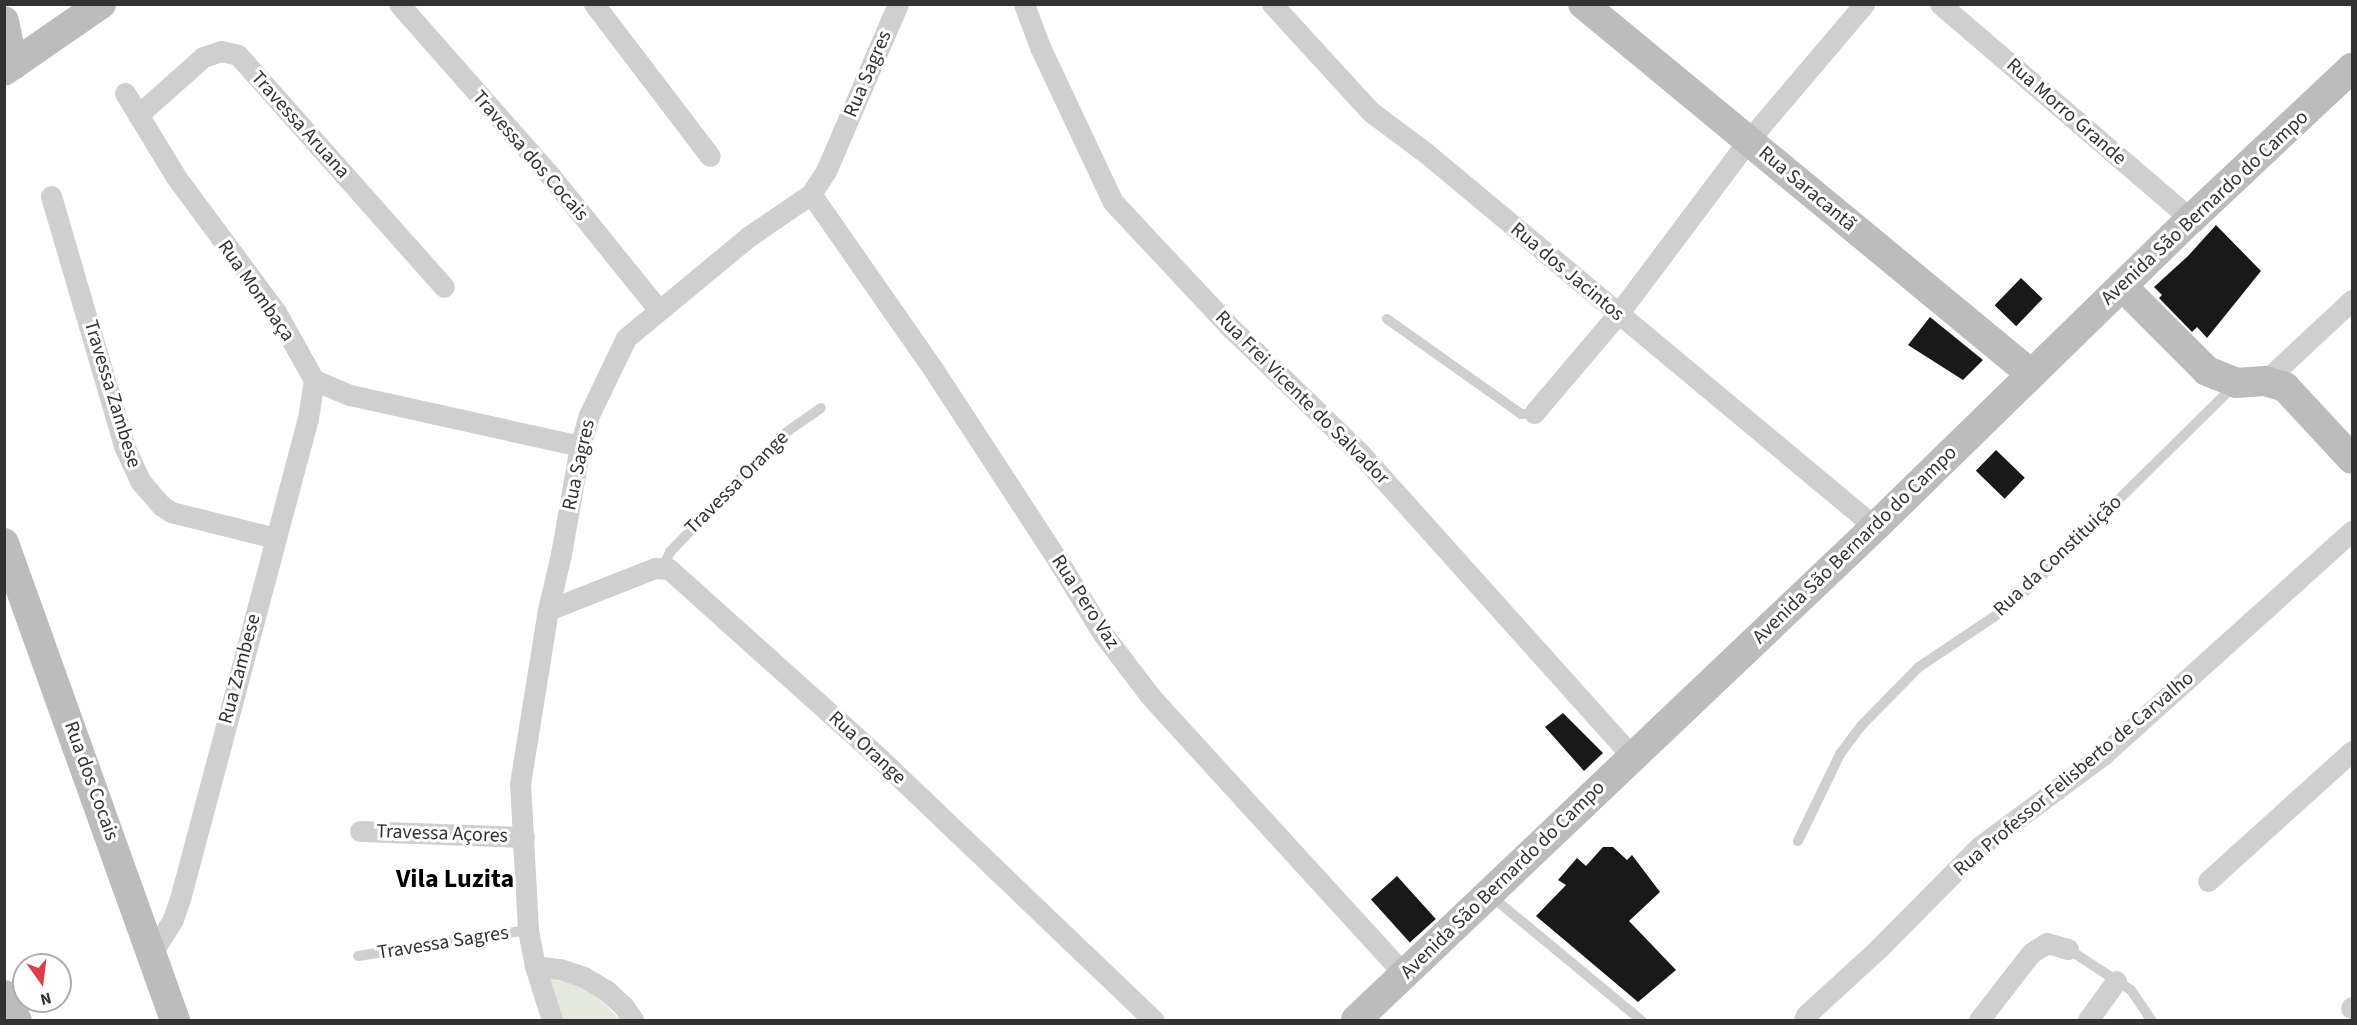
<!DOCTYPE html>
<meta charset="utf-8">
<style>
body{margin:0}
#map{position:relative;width:2357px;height:1025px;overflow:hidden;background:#fff;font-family:"Source Sans 3",sans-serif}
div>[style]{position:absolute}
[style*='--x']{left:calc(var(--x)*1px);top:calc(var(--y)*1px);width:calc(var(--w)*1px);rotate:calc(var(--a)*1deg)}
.green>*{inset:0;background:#e4eade}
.building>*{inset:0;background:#191919;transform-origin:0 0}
.lane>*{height:10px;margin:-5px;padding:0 5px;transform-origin:5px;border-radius:5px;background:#cfcfcf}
.street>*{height:21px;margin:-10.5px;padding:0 10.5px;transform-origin:10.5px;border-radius:10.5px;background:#cfcfcf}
.secondary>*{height:30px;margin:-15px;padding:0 15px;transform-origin:15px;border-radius:15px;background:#bcbcbc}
span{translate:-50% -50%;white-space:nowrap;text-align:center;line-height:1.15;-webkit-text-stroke:6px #fff;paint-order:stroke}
.street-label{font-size:20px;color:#323232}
.district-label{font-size:26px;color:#000;font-weight:700}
.frame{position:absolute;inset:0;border:6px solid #323232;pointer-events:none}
.north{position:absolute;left:12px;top:953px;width:60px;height:60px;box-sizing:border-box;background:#fff;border:2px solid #adadad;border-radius:50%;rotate:166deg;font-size:16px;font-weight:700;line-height:24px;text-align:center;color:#323232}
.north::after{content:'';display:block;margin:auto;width:21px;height:27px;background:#de3e48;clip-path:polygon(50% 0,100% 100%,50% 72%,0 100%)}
</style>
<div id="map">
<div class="green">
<div style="clip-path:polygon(549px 978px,580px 986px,599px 998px,620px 1020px,563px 1020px)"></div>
</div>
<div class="building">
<div style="clip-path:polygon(2216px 225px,2261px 271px,2207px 338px,2197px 327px,2192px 332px,2159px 298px,2162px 295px,2154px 287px,2188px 256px)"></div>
<div style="left:2021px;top:278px;width:30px;height:38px;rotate:44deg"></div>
<div style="clip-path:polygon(1930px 317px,1983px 360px,1963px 380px,1908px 345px)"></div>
<div style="left:1996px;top:450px;width:40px;height:29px;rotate:44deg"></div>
<div style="clip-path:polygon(1563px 713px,1603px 753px,1584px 771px,1545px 727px)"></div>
<div style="clip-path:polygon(1603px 847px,1613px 847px,1627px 860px,1632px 855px,1660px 892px,1629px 921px,1676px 970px,1638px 1002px,1536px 916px,1566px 885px,1558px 880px,1577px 858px,1586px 866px)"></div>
<div style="left:1397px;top:876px;width:58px;height:35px;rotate:48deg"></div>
</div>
<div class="lane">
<div style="--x:1387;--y:319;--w:164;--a:35.3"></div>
<div style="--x:1521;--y:414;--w:13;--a:-4"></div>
<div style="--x:663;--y:567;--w:17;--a:-65"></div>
<div style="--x:670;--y:552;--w:117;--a:-46.4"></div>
<div style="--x:751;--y:467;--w:52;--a:-44.2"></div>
<div style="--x:788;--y:431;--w:40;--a:-34.9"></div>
<div style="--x:1798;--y:841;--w:97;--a:-64.2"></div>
<div style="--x:1840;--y:754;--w:35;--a:-53"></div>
<div style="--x:1861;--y:726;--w:83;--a:-45.5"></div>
<div style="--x:1919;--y:667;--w:102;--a:-33.8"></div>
<div style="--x:2004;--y:610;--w:35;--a:-41"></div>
<div style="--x:2030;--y:587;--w:286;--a:-44.6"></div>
<div style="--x:1491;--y:896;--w:195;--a:39.6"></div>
<div style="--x:2068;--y:949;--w:75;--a:33.1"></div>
<div style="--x:2131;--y:990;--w:36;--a:56"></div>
<div style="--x:358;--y:956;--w:172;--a:-8.7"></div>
</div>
<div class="street">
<div style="--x:399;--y:4;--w:227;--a:48.6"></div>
<div style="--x:549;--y:174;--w:174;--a:51.1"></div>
<div style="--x:594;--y:4;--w:191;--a:52.7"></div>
<div style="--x:1024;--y:4;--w:46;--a:69.6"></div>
<div style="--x:1040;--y:47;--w:171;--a:64.8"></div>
<div style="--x:1113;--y:202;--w:174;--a:46.9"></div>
<div style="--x:1232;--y:329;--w:178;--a:44.1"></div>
<div style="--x:1360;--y:453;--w:410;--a:48.1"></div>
<div style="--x:1272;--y:4;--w:147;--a:47.5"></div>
<div style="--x:1371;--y:112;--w:69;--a:36.7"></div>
<div style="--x:1426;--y:153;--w:584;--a:39.79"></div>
<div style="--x:1940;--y:4;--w:330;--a:40.6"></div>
<div style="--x:125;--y:93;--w:98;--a:58.7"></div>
<div style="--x:176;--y:177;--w:168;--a:53.5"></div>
<div style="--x:276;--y:312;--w:78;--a:60.8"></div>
<div style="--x:314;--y:380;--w:39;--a:23"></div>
<div style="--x:350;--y:395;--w:236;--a:12.5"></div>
<div style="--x:138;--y:115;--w:87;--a:-41.7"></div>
<div style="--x:203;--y:57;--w:19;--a:-18"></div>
<div style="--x:221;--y:51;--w:17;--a:13"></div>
<div style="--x:238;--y:55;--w:310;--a:48.4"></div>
<div style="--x:811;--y:194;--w:217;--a:55.1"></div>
<div style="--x:935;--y:372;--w:223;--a:56.9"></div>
<div style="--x:1057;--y:559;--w:88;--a:58.5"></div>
<div style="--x:1103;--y:634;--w:79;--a:52.7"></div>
<div style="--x:1151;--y:697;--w:375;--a:47.6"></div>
<div style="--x:51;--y:196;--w:260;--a:73.7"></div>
<div style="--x:124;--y:446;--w:38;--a:65"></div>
<div style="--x:140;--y:481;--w:33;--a:49"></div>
<div style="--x:162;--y:506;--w:11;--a:34"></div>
<div style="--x:171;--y:512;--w:107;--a:14"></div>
<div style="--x:2265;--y:381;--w:119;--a:-43"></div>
<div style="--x:1534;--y:413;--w:130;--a:-49.7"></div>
<div style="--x:1618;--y:314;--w:216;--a:-53.1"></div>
<div style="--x:1748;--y:141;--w:180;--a:-49.7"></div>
<div style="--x:548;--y:610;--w:115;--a:-21.4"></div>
<div style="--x:655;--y:568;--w:14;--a:4"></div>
<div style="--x:669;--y:569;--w:274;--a:41.9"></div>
<div style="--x:873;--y:752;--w:388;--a:43.7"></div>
<div style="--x:360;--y:831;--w:164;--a:2.1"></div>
<div style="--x:2208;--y:881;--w:194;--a:-42.1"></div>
<div style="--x:152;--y:953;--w:40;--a:-58"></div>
<div style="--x:173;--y:919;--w:21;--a:-71"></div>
<div style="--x:180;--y:899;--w:498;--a:-75.1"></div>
<div style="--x:308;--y:418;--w:38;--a:-81"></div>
<div style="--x:535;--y:966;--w:25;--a:7"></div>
<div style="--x:560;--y:969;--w:25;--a:18"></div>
<div style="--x:584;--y:977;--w:26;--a:31"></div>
<div style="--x:606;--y:990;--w:25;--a:43"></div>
<div style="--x:624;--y:1007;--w:16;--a:55"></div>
<div style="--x:2351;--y:1008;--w:1;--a:-45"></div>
<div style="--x:552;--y:1020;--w:57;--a:-107.5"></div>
<div style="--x:535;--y:966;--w:37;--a:-101"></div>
<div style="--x:528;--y:930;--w:146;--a:-93.1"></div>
<div style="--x:520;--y:784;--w:176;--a:-80.9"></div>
<div style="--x:548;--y:610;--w:57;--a:-76.9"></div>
<div style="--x:561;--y:554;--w:110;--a:-80"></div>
<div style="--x:580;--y:446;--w:32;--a:-74"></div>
<div style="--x:589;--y:415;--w:85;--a:-64.3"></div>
<div style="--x:626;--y:338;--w:158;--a:-39.6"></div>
<div style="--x:748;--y:237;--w:76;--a:-34.3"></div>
<div style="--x:811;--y:194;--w:27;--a:-57"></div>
<div style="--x:826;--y:171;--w:182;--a:-66.7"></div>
<div style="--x:1804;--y:1020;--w:5;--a:-68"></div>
<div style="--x:1806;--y:1015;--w:99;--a:-42.5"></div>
<div style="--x:1879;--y:948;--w:142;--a:-45.3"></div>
<div style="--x:1979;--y:847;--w:156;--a:-36.6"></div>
<div style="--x:2104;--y:754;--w:334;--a:-42"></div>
<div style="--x:1979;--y:1020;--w:85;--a:-52.2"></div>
<div style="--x:2031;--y:953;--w:19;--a:-32"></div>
<div style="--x:2047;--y:943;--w:22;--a:16"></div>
<div style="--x:2088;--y:1020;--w:48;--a:-54.3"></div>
</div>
<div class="secondary">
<div style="--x:1583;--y:4;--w:581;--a:39.55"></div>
<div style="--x:4;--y:21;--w:45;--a:78.4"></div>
<div style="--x:4;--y:71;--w:118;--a:-34.6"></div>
<div style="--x:2122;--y:286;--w:120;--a:45"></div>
<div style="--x:2207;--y:371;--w:31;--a:22"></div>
<div style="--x:2236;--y:383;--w:29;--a:-4"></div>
<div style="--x:2265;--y:381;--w:21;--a:17"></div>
<div style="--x:2285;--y:387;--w:98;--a:47.1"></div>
<div style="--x:4;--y:543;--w:507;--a:70.28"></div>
<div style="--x:4;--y:995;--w:28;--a:63"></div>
<div style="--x:1356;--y:1020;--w:716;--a:-43.53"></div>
<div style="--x:1875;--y:527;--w:441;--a:-44.3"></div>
<div style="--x:2191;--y:219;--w:221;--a:-43.2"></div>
</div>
<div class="street-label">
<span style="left:868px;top:74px;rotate:-67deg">Rua Sagres</span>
<span style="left:2066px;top:112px;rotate:41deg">Rua Morro Grande</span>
<span style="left:300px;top:125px;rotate:48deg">Travessa Aruana</span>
<span style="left:530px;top:156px;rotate:49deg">Travessa dos Cocais</span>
<span style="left:1807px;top:189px;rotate:40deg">Rua Saracantã</span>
<span style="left:2205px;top:208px;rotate:-43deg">Avenida São Bernardo do Campo</span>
<span style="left:1567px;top:272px;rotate:40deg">Rua dos Jacintos</span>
<span style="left:256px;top:291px;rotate:55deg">Rua Mombaça</span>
<span style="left:112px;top:394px;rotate:73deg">Travessa Zambese</span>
<span style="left:1302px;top:398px;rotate:45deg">Rua Frei Vicente do Salvador</span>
<span style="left:579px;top:465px;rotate:-78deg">Rua Sagres</span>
<span style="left:737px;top:483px;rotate:-45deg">Travessa Orange</span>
<span style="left:1855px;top:545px;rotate:-44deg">Avenida São Bernardo do Campo</span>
<span style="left:2058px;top:556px;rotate:-43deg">Rua da Constituição</span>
<span style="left:1085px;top:602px;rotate:57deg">Rua Pero Vaz</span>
<span style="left:240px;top:669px;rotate:-75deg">Rua Zambese</span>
<span style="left:867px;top:748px;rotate:43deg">Rua Orange</span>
<span style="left:2074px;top:774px;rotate:-40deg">Rua Professor Felisberto de Carvalho</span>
<span style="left:91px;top:781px;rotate:70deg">Rua dos Cocais</span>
<span style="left:442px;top:834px;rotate:2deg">Travessa Açores</span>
<span style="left:1503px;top:880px;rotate:-44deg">Avenida São Bernardo do Campo</span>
<span style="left:443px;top:943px;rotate:-9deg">Travessa Sagres</span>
</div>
<div class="district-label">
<span style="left:455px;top:879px">Vila Luzita</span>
</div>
<div class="frame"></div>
<div class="north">N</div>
</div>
